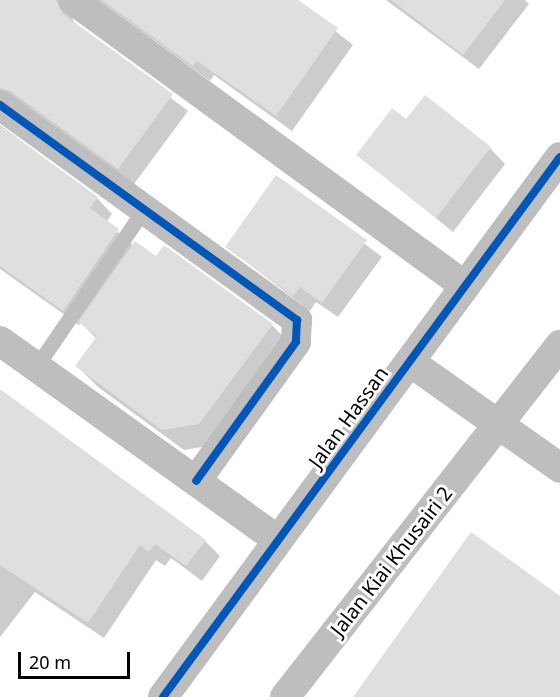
<!DOCTYPE html>
<style>
body{margin:0}
#map{position:relative;width:560px;height:697px;overflow:hidden;background:#fff;font-family:"Noto Sans",sans-serif}
div>[style]{position:absolute}
[style*='--x']{left:calc(var(--x)*1px);top:calc(var(--y)*1px);width:calc(var(--w)*1px);rotate:calc(var(--a)*1deg)}
.shadow>*{inset:0;background:#0003}
.building>*{inset:0;background:#dfdfdf}
.service>*{height:15px;margin:-7.5px;padding:0 7.5px;transform-origin:7.5px;border-radius:7.5px;background:#bebebe}
.minor>*{height:30px;margin:-15px;padding:0 15px;transform-origin:15px;border-radius:15px;background:#bebebe}
.cycleway>*{height:8px;margin:-4px;padding:0 4px;transform-origin:4px;border-radius:4px;background:#0057b8}
span{translate:-50% -50%;white-space:nowrap;text-align:center;line-height:1.15;-webkit-text-stroke:6px #fff;paint-order:stroke}
.street-label{font-size:20px;color:#000}
.scale{position:absolute;left:18px;top:652px;width:112px;height:27px;box-sizing:border-box;border:3px solid #000;border-top:0;padding-left:8px;font-size:18px;line-height:21px;white-space:nowrap;color:#000;-webkit-text-stroke:4px #fff;paint-order:stroke}
</style>
<div id="map">
<div class="shadow">
<div style="clip-path:polygon(0 0,81px 0,71px 14px,75px 25px,188px 111px,134px 184px,27px 106px,8px 105px,0 117px)"></div>
<div style="clip-path:polygon(87px 0,296px 0,353px 45px,292px 131px,214px 75px,210px 81px,100px 1px)"></div>
<div style="clip-path:polygon(386px 0,525px 0,529px 4px,479px 69px)"></div>
<div style="clip-path:polygon(0 125px,97px 198px,112px 214px,106px 222px,133px 245px,272px 325px,292px 346px,220px 444px,184px 450px,98px 387px,77px 366px,97px 339px,81px 323px,79px 325px,0 269px)"></div>
<div style="clip-path:polygon(490px 148px,505px 164px,453px 232px,358px 155px)"></div>
<div style="clip-path:polygon(277px 177px,382px 257px,338px 317px,316px 302px,310px 311px,227px 247px)"></div>
<div style="clip-path:polygon(0 390px,205px 541px,220px 556px,202px 581px,171px 558px,165px 566px,156px 560px,104px 638px,35px 592px,0 637px)"></div>
</div>
<div class="building">
<div style="clip-path:polygon(0 0,56px 0,63px 14px,173px 94px,118px 169px,10px 91px,0 88px)"></div>
<div style="clip-path:polygon(102px 0,298px 0,338px 28px,276px 116px,197px 61px,193px 66px)"></div>
<div style="clip-path:polygon(391px 0,505px 0,463px 55px)"></div>
<div style="clip-path:polygon(425px 95px,491px 147px,436px 218px,356px 155px,392px 108px,406px 119px)"></div>
<div style="clip-path:polygon(0 126px,98px 197px,90px 208px,119px 229px,63px 311px,0 266px)"></div>
<div style="clip-path:polygon(276px 175px,367px 240px,322px 303px,300px 287px,293px 296px,225px 247px)"></div>
<div style="clip-path:polygon(135px 241px,156px 256px,164px 245px,273px 324px,199px 424px,162px 430px,75px 366px,97px 336px,78px 322px)"></div>
<div style="clip-path:polygon(0 389px,206px 540px,186px 566px,155px 544px,149px 552px,140px 545px,88px 623px,0 565px)"></div>
<div style="clip-path:polygon(471px 532px,560px 596px,560px 697px,353px 697px)"></div>
</div>
<div class="service">
<div style="--x:36;--y:367;--w:193;--a:-55.6"></div>
</div>
<div class="minor">
<div style="--x:73;--y:0;--w:485;--a:36.1"></div>
<div style="--x:0;--y:105;--w:367;--a:35.9"></div>
<div style="--x:297;--y:320;--w:22;--a:93"></div>
<div style="--x:296;--y:342;--w:171;--a:125.7"></div>
<div style="--x:0;--y:341;--w:342;--a:35.6"></div>
<div style="--x:410;--y:362;--w:184;--a:35.2"></div>
<div style="--x:163;--y:697;--w:670;--a:-53.68"></div>
<div style="--x:285;--y:697;--w:447;--a:-52"></div>
</div>
<div class="cycleway">
<div style="--x:0;--y:105;--w:367;--a:35.9"></div>
<div style="--x:297;--y:320;--w:22;--a:93"></div>
<div style="--x:296;--y:342;--w:171;--a:125.7"></div>
<div style="--x:163;--y:697;--w:670;--a:-53.68"></div>
</div>
<div class="street-label">
<span style="left:348px;top:417px;rotate:-54deg">Jalan Hassan</span>
<span style="left:391px;top:561px;rotate:-52deg">Jalan Kiai Khusairi 2</span>
</div>
<div class="scale">20 m</div>
</div>
